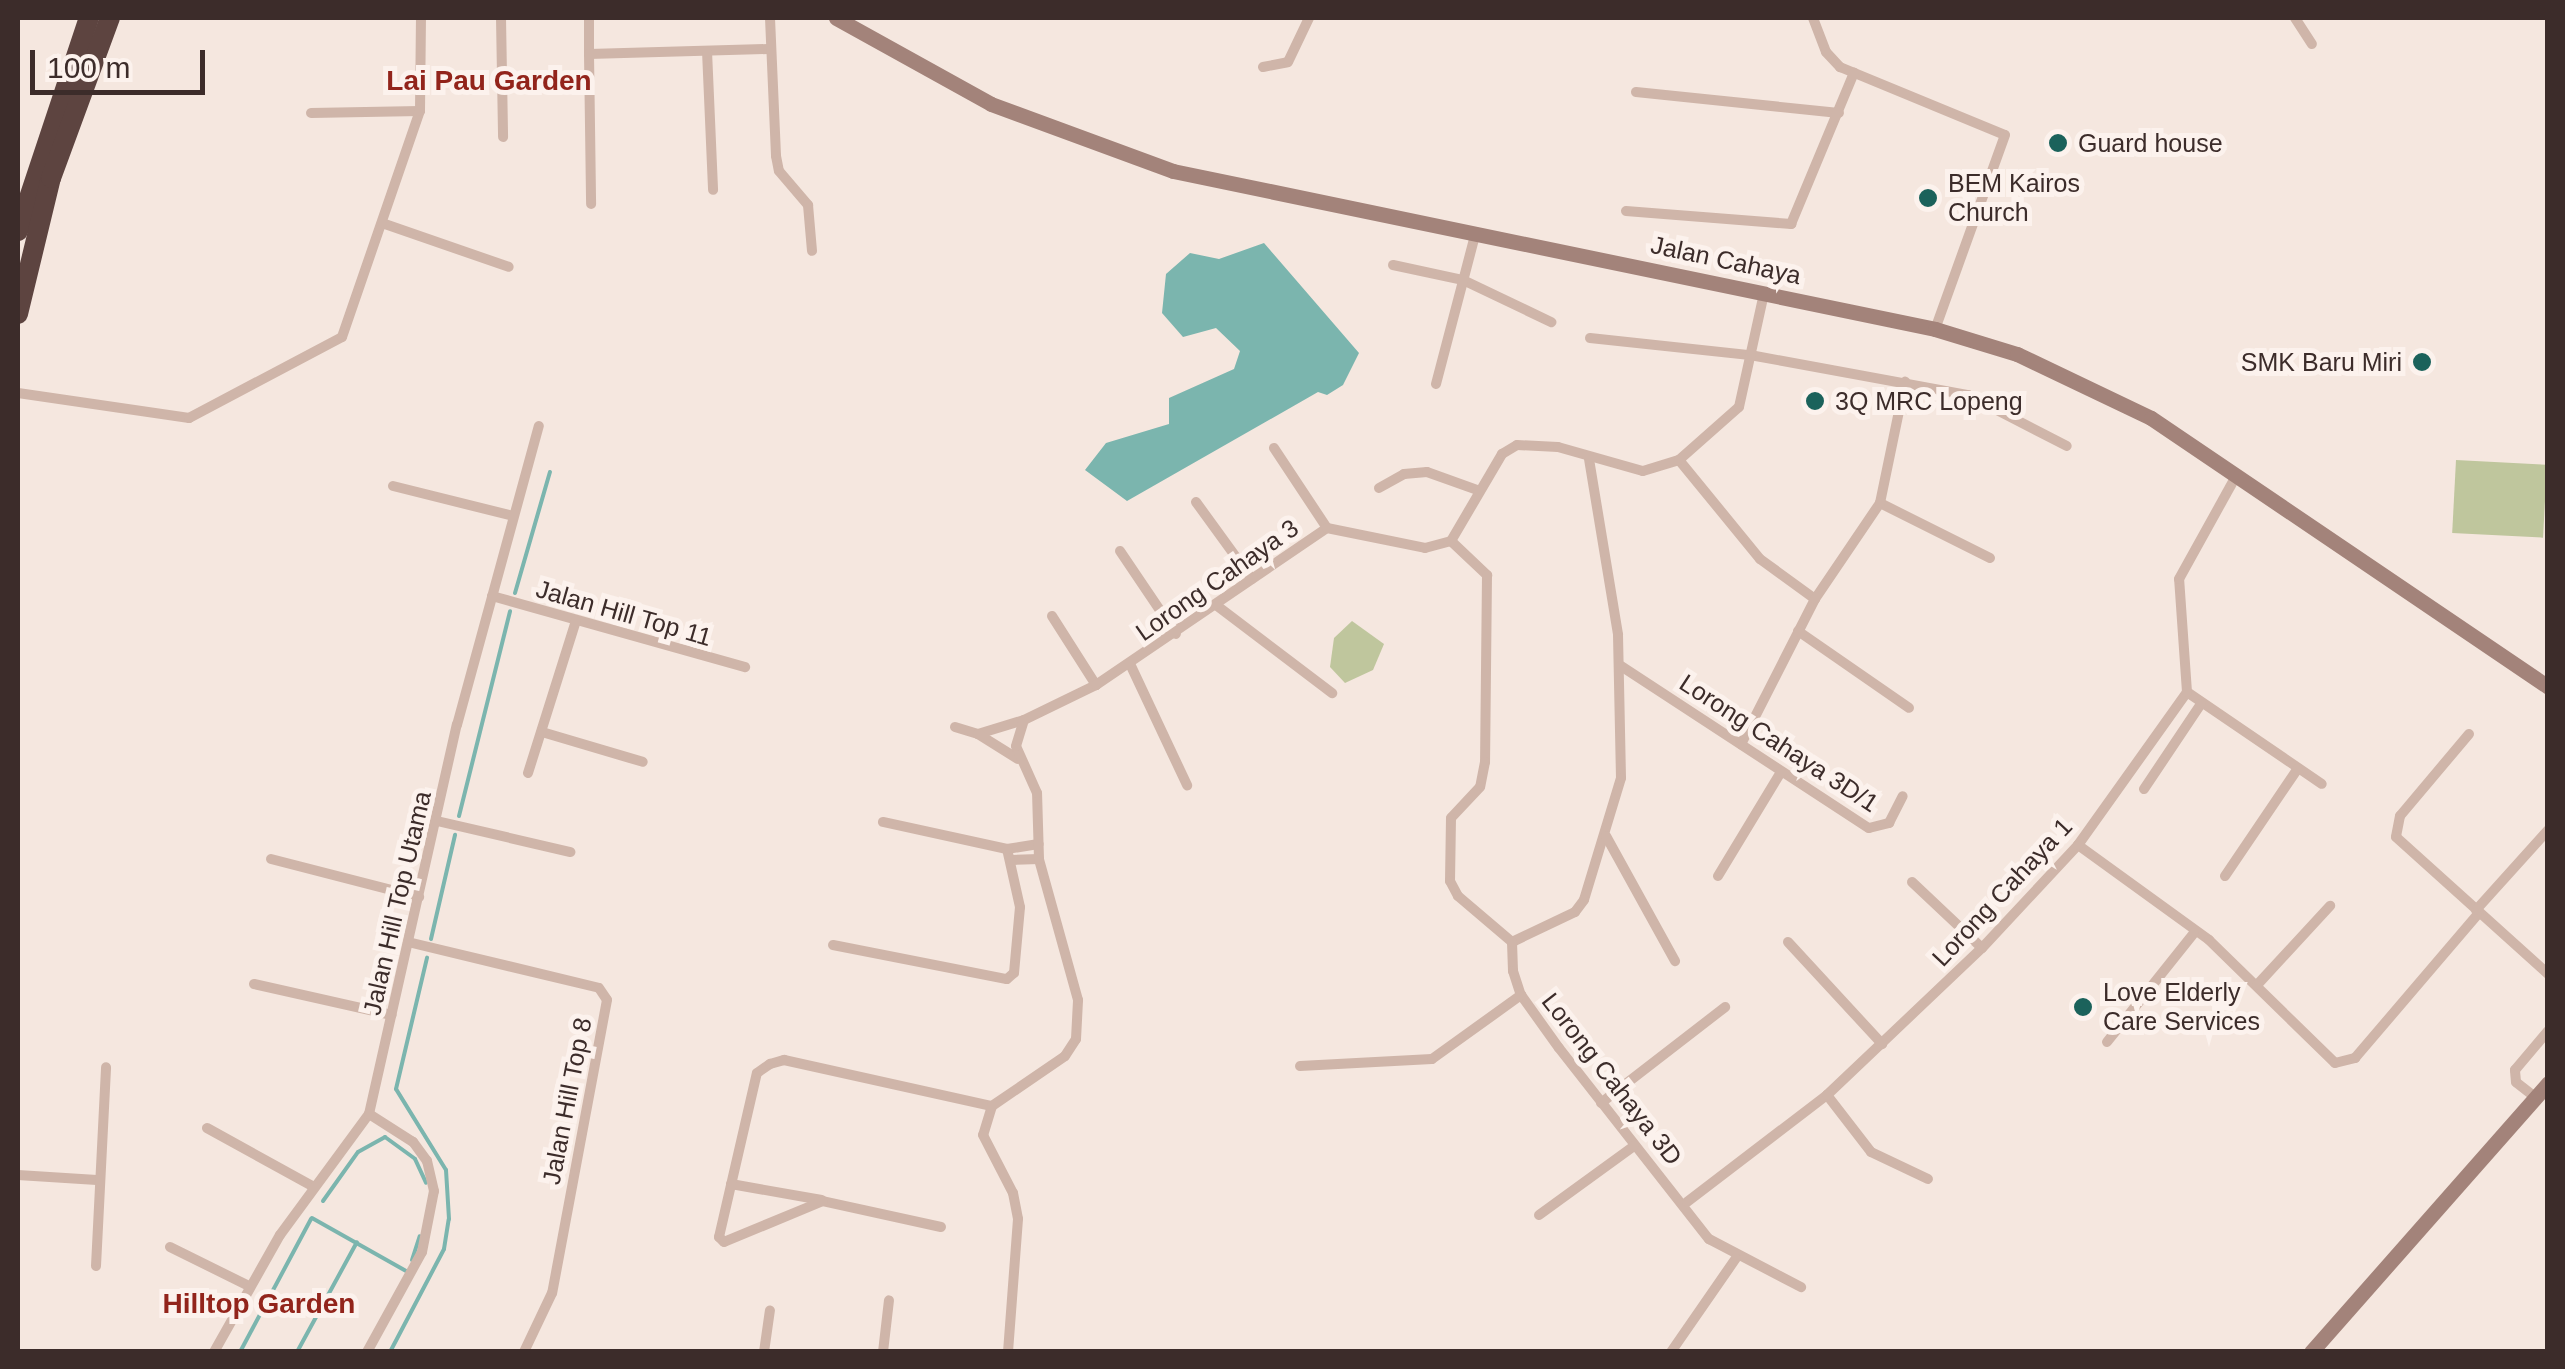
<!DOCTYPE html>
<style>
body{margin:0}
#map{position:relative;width:2565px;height:1369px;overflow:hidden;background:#f5e7df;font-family:Helvetica,sans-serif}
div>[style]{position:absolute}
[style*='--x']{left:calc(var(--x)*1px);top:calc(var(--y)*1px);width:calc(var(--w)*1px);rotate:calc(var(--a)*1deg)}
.green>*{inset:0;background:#bfc69d;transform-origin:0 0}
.water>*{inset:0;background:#7bb5ae}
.stream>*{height:4px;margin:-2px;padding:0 2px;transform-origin:2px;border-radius:2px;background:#7bb5ae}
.street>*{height:10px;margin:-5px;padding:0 5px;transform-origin:5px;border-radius:5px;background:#cfb5a9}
.secondary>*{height:15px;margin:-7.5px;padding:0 7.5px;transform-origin:7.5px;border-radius:7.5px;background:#a3837a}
.highway>*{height:20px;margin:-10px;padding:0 10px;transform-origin:10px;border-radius:10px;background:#5d4440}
.dots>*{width:28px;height:28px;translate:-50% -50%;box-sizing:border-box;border:5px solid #fcf2ed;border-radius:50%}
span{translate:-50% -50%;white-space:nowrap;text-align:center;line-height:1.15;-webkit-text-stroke:10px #fcf2ed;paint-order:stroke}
.poi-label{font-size:25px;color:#3c2c2a}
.left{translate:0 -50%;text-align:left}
.right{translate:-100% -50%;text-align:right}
.street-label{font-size:25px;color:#3c2c2a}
.neighbourhood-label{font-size:28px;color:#92241b;font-weight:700}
.frame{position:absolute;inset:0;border:20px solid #3c2c2a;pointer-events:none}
.scale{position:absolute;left:30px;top:50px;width:175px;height:45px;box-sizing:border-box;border:5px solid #3c2c2a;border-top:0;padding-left:12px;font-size:30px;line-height:35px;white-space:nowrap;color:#3c2c2a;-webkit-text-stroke:8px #fcf2ed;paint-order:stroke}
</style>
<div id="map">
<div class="green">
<div style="left:2456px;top:460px;width:91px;height:73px;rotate:3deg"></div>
<div style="clip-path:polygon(1352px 621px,1384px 644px,1373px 670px,1345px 683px,1330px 667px,1334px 638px)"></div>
</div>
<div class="water">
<div style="clip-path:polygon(1264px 243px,1359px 353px,1343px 385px,1327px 395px,1318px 392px,1127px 501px,1085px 470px,1106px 443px,1169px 424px,1169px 398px,1234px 369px,1240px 351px,1216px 328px,1183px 337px,1162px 313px,1166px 274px,1190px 253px,1219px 259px)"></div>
</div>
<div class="stream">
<div style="--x:515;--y:593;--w:126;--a:-73.9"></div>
<div style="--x:459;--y:816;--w:211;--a:-76"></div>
<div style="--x:431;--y:939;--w:107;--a:-77"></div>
<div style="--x:323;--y:1201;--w:60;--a:-54.5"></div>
<div style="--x:358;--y:1152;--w:31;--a:-29"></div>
<div style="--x:385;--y:1137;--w:37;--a:36"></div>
<div style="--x:415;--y:1159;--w:26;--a:65"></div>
<div style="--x:312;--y:1218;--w:108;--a:29.4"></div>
<div style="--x:412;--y:1260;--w:25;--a:-72"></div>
<div style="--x:240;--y:1352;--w:151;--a:-61.9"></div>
<div style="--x:297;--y:1352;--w:125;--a:-61.4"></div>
<div style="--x:390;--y:1352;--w:116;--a:-62.3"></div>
<div style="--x:444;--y:1249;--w:30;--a:-81"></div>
<div style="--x:449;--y:1219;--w:49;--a:-93.5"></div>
<div style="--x:446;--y:1170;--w:95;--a:-121.7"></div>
<div style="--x:396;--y:1089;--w:135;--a:-76.7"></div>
</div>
<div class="street">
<div style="--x:501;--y:18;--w:119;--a:89"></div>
<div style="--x:589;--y:18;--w:36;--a:90"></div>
<div style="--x:589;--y:54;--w:179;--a:-1.6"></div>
<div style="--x:770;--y:18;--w:138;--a:87.5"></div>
<div style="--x:776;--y:156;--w:15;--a:79"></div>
<div style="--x:779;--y:171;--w:45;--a:49.5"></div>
<div style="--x:808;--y:205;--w:46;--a:85"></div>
<div style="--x:1813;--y:18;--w:36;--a:69"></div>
<div style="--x:1826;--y:52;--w:21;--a:47"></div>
<div style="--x:1840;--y:67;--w:178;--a:22.4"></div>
<div style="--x:2005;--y:135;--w:206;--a:109.8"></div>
<div style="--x:2295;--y:18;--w:31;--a:57"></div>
<div style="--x:707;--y:51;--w:139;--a:87.5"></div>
<div style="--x:589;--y:54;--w:150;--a:89.2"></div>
<div style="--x:1263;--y:67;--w:25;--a:-11"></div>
<div style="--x:1288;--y:62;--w:49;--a:-64.5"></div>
<div style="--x:1636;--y:92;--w:204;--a:5.9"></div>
<div style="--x:311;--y:113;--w:109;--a:-1.1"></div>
<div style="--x:1626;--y:211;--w:166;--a:4.5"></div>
<div style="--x:1791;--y:224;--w:164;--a:-67.4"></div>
<div style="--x:382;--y:223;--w:134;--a:19.1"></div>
<div style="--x:1393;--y:265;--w:72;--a:12.1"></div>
<div style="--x:1463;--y:280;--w:98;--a:25.5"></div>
<div style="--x:1590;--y:338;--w:161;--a:6.1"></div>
<div style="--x:1750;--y:355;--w:222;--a:10.4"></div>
<div style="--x:1968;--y:395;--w:111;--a:27.3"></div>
<div style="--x:1436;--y:384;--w:154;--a:-75.3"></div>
<div style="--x:18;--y:393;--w:173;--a:8.3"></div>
<div style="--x:189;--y:418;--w:173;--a:-27.9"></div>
<div style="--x:342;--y:337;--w:239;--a:-71"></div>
<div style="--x:420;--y:111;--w:93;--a:-89.4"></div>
<div style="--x:1274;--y:448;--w:96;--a:56.5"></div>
<div style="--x:1589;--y:459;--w:178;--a:80.6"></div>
<div style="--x:1618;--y:635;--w:143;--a:88.8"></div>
<div style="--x:1621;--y:778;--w:127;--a:106.9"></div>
<div style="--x:1584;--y:900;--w:15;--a:127"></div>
<div style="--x:1575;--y:912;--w:70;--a:154.5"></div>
<div style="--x:1512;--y:942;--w:29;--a:88"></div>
<div style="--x:1513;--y:971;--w:25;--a:72"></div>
<div style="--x:1521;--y:995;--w:65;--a:54.4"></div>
<div style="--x:1559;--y:1048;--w:243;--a:51.9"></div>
<div style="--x:1709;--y:1239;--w:104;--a:27.6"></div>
<div style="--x:1679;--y:460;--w:128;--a:50.7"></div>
<div style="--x:1760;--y:559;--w:68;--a:36"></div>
<div style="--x:1815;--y:599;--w:163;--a:117"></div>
<div style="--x:393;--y:486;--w:124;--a:14"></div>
<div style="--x:1379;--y:488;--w:29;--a:-29"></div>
<div style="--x:1404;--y:474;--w:23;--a:-5"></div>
<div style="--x:1427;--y:472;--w:56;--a:19.7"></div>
<div style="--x:1196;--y:502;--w:95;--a:54"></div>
<div style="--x:1880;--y:503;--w:123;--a:26.6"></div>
<div style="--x:1451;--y:541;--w:50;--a:43.4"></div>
<div style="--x:1487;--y:575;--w:187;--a:90.6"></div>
<div style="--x:1485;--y:762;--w:25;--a:101"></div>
<div style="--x:1480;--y:787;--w:42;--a:133.1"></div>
<div style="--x:1451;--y:818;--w:63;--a:90.9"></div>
<div style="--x:1450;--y:881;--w:17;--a:62"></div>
<div style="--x:1458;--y:896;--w:71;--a:40.4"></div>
<div style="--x:1120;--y:551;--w:100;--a:56"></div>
<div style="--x:492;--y:596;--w:263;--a:15.7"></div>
<div style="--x:1815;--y:599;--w:116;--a:-55.9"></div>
<div style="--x:1880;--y:503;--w:124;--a:-78.3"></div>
<div style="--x:1216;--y:605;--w:146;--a:37.2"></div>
<div style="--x:1052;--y:616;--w:82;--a:57.5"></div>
<div style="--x:1798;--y:631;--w:135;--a:34.7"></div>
<div style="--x:1131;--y:666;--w:132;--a:64.8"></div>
<div style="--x:1621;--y:666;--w:296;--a:33.2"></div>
<div style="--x:1869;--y:828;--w:21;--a:-14"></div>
<div style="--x:1889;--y:823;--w:30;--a:-63"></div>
<div style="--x:2187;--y:692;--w:163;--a:34.3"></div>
<div style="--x:955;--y:727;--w:24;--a:17"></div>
<div style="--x:978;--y:734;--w:48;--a:-16.9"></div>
<div style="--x:1024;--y:720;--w:80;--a:-25.9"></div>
<div style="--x:1096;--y:685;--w:279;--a:-34.2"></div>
<div style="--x:1327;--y:528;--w:100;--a:11.5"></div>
<div style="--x:1425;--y:548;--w:27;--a:-15"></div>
<div style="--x:1451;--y:541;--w:101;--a:-59.6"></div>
<div style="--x:1502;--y:454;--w:17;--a:-31"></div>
<div style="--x:1517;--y:445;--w:41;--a:2.8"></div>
<div style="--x:1558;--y:447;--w:88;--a:15.8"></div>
<div style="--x:1643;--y:471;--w:38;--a:-17"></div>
<div style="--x:1679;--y:460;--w:80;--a:-41.5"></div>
<div style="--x:1739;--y:407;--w:117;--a:-77.6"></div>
<div style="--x:542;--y:732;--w:105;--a:16.5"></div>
<div style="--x:978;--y:734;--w:47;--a:32"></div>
<div style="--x:2469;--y:734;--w:107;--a:130.1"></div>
<div style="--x:2400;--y:816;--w:21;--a:101"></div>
<div style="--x:2396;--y:837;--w:205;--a:42"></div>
<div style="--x:528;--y:773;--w:159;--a:-72.5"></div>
<div style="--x:2144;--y:789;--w:102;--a:-56.2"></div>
<div style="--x:437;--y:821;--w:137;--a:13.1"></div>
<div style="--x:1606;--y:836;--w:143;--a:61.1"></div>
<div style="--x:2078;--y:845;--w:162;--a:35.9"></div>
<div style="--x:2209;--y:940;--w:176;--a:44.3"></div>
<div style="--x:2335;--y:1063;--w:21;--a:-14"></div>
<div style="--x:2355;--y:1058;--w:191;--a:-49.5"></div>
<div style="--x:1007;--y:849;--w:32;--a:-9"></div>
<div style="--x:271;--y:859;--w:153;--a:14.4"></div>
<div style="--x:1012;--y:860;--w:27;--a:-2"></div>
<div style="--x:1718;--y:876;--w:122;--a:-58.8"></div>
<div style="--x:2225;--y:876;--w:130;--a:-55.9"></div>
<div style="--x:1912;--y:882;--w:96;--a:43.3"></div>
<div style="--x:2476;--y:910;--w:108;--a:-48"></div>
<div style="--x:408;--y:942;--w:196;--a:13.5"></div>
<div style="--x:599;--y:988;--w:14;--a:56"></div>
<div style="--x:607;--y:1000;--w:298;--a:100.6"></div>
<div style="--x:552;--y:1293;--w:65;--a:115.4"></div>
<div style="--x:1788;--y:942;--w:139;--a:47.3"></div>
<div style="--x:833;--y:945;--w:177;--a:11.1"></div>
<div style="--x:1007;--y:979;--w:9;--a:-41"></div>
<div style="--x:1014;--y:973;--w:66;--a:-84.8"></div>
<div style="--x:1020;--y:907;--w:59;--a:-102.6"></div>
<div style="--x:1007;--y:849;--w:127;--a:-167.7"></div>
<div style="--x:254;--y:984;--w:141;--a:12.7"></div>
<div style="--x:2257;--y:985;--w:108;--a:-47.3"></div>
<div style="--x:2107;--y:1042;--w:139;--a:-51.4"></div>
<div style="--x:1300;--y:1066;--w:132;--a:-3"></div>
<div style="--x:1432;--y:1059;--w:110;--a:-35.7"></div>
<div style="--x:1827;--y:1095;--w:72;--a:52.3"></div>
<div style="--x:1871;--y:1152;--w:63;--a:25.3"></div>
<div style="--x:2535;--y:1097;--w:24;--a:-142"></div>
<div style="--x:2516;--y:1082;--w:12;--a:-95"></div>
<div style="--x:2515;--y:1070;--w:51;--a:-49.8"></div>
<div style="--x:1601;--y:1103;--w:157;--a:-37.7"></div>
<div style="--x:992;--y:1106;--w:30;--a:107"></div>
<div style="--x:983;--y:1135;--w:65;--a:62.7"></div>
<div style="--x:1013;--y:1193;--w:26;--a:79"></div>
<div style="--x:1018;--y:1219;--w:133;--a:94.3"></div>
<div style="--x:207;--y:1128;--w:122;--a:28.9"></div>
<div style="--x:18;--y:1175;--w:79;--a:3.6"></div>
<div style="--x:731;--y:1184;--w:92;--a:10"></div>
<div style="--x:1687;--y:1202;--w:176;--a:-37.4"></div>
<div style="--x:1827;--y:1095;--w:214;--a:-43.5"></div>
<div style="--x:1982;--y:948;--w:141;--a:-47"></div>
<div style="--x:2078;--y:845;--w:188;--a:-54.5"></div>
<div style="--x:2187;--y:692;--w:113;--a:-94"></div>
<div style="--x:2179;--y:579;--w:118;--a:-61"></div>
<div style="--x:1539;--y:1215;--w:117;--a:-36"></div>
<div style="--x:941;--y:1227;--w:121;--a:-167.6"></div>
<div style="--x:823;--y:1201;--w:107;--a:157.5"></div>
<div style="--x:724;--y:1242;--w:7;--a:-135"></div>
<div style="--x:719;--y:1237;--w:168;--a:-77"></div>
<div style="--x:757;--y:1073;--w:16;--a:-35"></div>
<div style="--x:770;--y:1064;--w:15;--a:-16"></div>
<div style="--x:784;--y:1060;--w:213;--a:12.5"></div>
<div style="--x:992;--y:1106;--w:88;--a:-34.4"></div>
<div style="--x:1065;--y:1056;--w:20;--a:-57"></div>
<div style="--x:1076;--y:1039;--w:39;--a:-87"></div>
<div style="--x:1078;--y:1000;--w:146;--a:-105.5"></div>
<div style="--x:1039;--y:859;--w:66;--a:-91.7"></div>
<div style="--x:1037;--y:793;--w:51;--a:-114.1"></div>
<div style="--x:1016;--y:746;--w:27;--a:-73"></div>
<div style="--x:170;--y:1247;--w:88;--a:26.3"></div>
<div style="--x:96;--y:1266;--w:199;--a:-87.1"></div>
<div style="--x:214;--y:1352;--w:134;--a:-60.6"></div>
<div style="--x:280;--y:1235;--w:150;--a:-53.7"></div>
<div style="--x:369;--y:1114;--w:399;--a:-77.3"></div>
<div style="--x:457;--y:725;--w:310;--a:-74.7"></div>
<div style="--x:367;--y:1352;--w:114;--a:-61.2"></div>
<div style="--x:422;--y:1252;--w:62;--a:-78.9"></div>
<div style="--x:434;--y:1191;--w:31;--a:-103"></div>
<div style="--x:427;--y:1161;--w:24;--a:-126"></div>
<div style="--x:413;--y:1142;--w:52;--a:-147.5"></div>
<div style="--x:764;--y:1352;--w:42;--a:-81.9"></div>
<div style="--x:883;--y:1352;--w:52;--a:-83.4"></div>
<div style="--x:1671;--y:1352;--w:114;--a:-55.3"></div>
</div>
<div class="secondary">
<div style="--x:836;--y:18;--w:177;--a:29"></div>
<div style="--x:991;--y:104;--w:194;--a:20.2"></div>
<div style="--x:1173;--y:171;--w:778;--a:11.71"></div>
<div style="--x:1935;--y:329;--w:86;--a:17"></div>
<div style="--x:2017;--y:354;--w:148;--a:25.5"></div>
<div style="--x:2151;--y:418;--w:480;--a:34.1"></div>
<div style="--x:2311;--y:1352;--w:359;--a:-48.6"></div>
</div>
<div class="highway">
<div style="--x:18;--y:231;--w:225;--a:-71.6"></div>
<div style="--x:18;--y:314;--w:140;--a:-76.4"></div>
<div style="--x:51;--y:178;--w:171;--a:-69.8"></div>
</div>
<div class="dots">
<div style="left:2058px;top:143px;background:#1b625b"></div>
<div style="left:1928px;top:198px;background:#1b625b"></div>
<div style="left:2422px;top:362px;background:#1b625b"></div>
<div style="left:1815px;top:401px;background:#1b625b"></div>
<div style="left:2083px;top:1007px;background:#1b625b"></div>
</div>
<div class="poi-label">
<span class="left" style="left:2078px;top:143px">Guard house</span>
<span class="left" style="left:1948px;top:198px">BEM Kairos<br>Church</span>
<span class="right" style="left:2402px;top:362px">SMK Baru Miri</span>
<span class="left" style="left:1835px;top:401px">3Q MRC Lopeng</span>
<span class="left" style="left:2103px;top:1007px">Love Elderly<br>Care Services</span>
</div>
<div class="street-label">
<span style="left:1726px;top:260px;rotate:12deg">Jalan Cahaya</span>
<span style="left:1217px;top:580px;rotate:-35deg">Lorong Cahaya 3</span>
<span style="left:624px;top:613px;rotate:16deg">Jalan Hill Top 11</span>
<span style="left:1779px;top:743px;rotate:33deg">Lorong Cahaya 3D/1</span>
<span style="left:2002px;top:892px;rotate:-47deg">Lorong Cahaya 1</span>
<span style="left:397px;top:903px;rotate:-77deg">Jalan Hill Top Utama</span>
<span style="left:1612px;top:1079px;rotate:52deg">Lorong Cahaya 3D</span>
<span style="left:567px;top:1101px;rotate:-79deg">Jalan Hill Top 8</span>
</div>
<div class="neighbourhood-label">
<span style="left:489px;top:81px">Lai Pau Garden</span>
<span style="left:259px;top:1304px">Hilltop Garden</span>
</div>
<div class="frame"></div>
<div class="scale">100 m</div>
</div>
